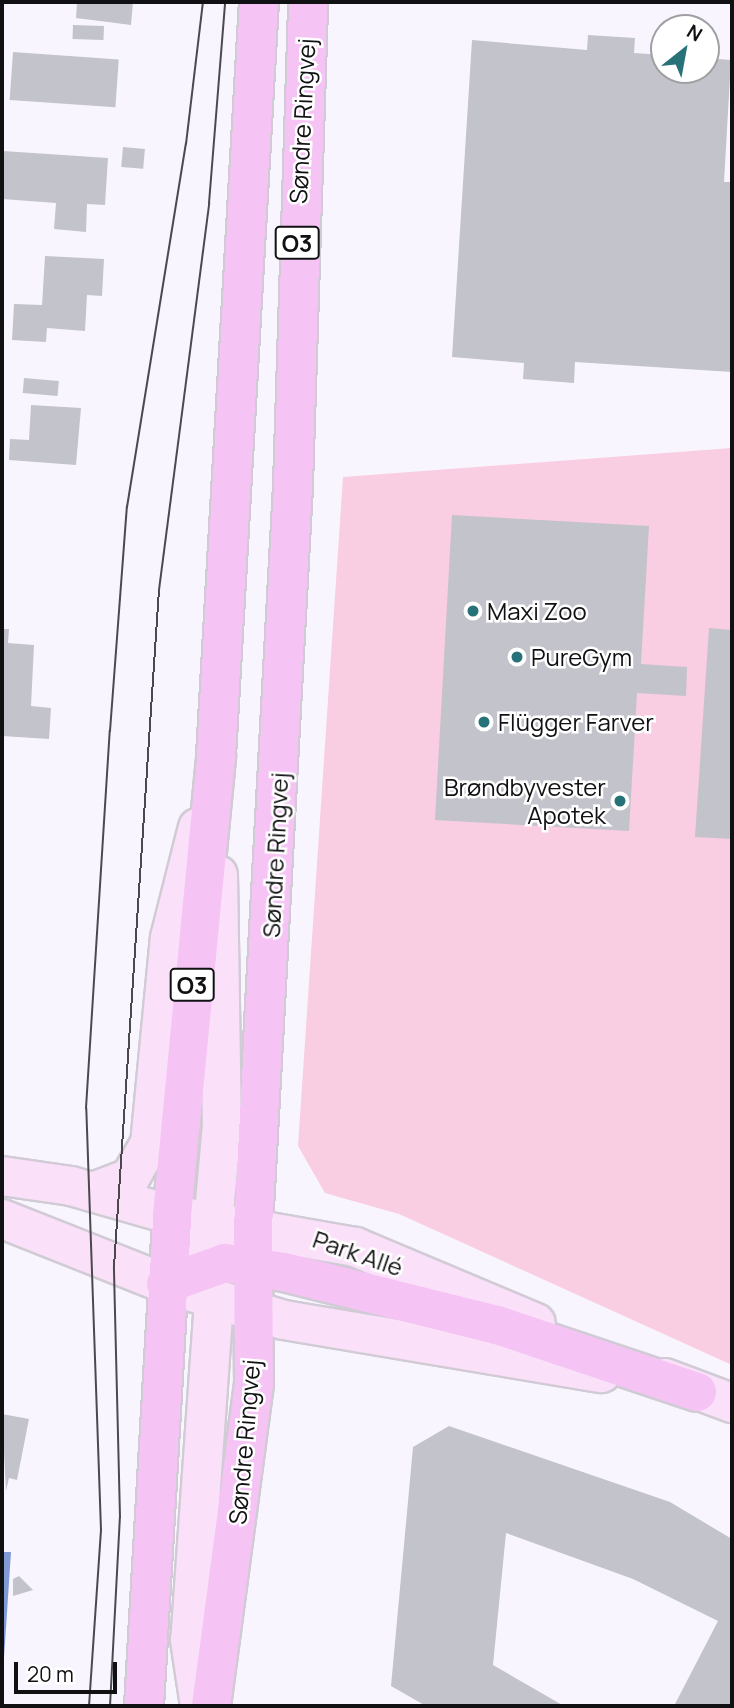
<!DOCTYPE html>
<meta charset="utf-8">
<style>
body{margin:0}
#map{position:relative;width:734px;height:1708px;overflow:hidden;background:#f9f5fe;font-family:Manrope,sans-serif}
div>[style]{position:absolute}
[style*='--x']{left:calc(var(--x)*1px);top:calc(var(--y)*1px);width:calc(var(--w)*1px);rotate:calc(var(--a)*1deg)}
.green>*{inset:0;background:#f9cde2}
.water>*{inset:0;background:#819bd7}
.building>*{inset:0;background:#c3c3cc;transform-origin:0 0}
.roads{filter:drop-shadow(2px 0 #d0cbd4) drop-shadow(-2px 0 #d0cbd4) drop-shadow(0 2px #d0cbd4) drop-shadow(0 -2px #d0cbd4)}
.secondary>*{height:38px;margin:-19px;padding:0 19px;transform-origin:19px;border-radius:19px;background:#fae1f9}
.primary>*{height:38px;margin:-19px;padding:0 19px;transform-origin:19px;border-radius:19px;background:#f5c4f4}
.tram>*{height:2px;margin:-1px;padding:0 1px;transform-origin:1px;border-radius:1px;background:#4b494e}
.dots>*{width:19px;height:19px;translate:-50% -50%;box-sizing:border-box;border:4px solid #fff;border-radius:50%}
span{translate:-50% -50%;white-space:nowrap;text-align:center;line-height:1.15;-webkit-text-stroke:5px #fff;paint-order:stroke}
.shield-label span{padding:2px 5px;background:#fff;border:2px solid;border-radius:5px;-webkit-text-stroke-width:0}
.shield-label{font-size:23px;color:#111013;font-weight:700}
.street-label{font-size:24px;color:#111013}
.poi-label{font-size:24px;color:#111013}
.left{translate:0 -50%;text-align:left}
.right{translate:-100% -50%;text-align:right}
.frame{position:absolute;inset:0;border:4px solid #111013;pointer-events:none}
.north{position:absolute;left:650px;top:14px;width:70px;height:70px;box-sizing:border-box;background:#fff;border:2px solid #a09fa1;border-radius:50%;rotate:31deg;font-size:19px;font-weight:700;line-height:28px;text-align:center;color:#111013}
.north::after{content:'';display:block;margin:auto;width:24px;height:32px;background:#277178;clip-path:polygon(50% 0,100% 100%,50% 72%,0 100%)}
.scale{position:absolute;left:14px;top:1662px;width:103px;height:32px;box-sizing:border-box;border:4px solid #111013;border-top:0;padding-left:9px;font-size:21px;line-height:24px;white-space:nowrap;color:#111013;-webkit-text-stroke:5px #fff;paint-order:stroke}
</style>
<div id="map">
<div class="green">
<div style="clip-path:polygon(732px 448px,732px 1365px,399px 1214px,325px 1193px,298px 1146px,343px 477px)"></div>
</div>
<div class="water">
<div style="clip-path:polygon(2px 1552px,11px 1552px,2px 1688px)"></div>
</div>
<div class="building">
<div style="clip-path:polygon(77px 2px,133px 2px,131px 25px,76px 18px)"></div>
<div style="left:73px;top:25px;width:31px;height:14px;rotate:2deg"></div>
<div style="clip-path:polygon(588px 35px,635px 38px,634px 53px,664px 55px,664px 70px,706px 70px,706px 58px,731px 60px,724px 182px,732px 182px,732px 372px,575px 362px,574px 383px,523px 379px,524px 363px,452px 357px,472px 40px,587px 50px)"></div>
<div style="left:13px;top:52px;width:106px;height:48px;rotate:4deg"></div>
<div style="left:123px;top:147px;width:22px;height:20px;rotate:5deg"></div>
<div style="clip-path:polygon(3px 151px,108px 158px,105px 205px,87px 204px,86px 232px,54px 229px,56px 203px,2px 199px)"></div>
<div style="clip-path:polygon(45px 256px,104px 259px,102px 296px,87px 295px,85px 331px,47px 328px,46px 342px,12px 340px,14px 304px,42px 305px)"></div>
<div style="left:24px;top:378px;width:35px;height:15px;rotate:5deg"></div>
<div style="clip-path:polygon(31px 405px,81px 408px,76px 465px,9px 460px,10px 439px,29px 440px)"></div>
<div style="clip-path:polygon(452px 515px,649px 526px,641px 664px,687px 667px,686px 696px,637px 693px,629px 831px,435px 820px)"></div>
<div style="clip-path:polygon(709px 628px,732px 630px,732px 839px,695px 837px)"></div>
<div style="clip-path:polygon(2px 629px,9px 629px,8px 643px,34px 645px,31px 706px,51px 708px,49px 739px,2px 736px)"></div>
<div style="clip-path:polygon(2px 1414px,29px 1419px,17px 1480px,9px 1478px,6px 1491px)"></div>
<div style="clip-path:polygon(449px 1426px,670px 1502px,732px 1539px,732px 1706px,674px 1706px,718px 1621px,633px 1579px,506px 1533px,493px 1665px,564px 1706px,426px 1706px,391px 1686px,413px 1447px)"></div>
<div style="clip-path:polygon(19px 1576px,33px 1590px,13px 1596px,13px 1579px)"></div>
</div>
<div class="roads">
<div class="secondary">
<div style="--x:218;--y:875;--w:250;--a:89.1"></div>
<div style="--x:222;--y:1125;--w:98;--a:95.2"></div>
<div style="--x:213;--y:1223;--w:25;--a:74"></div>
<div style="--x:2;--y:1176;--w:70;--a:8.2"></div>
<div style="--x:71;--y:1186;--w:105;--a:16"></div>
<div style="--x:172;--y:1215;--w:186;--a:9.9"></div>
<div style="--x:355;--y:1247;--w:196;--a:22.8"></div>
<div style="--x:93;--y:1192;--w:40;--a:-21"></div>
<div style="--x:130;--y:1178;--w:39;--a:-60"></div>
<div style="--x:150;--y:1144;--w:207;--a:-84.5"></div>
<div style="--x:170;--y:938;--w:114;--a:-75.8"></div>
<div style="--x:172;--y:1215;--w:96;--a:64"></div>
<div style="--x:214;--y:1301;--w:340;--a:94"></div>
<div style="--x:190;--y:1640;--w:67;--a:81.4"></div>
<div style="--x:2;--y:1219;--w:176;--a:21.6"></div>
<div style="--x:166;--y:1284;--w:123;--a:17"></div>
<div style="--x:284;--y:1320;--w:322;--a:9.5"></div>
<div style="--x:665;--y:1378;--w:72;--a:20.5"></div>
</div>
<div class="primary">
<div style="--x:166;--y:1284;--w:63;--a:-19.6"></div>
<div style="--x:225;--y:1263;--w:60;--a:8.7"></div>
<div style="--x:284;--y:1272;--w:219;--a:14"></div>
<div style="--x:497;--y:1325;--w:211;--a:18.5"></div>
<div style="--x:144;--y:1706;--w:492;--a:-86.7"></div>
<div style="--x:172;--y:1215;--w:461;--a:-84.5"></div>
<div style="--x:216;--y:756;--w:755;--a:-86.74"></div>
<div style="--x:211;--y:1706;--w:325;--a:-82.4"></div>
<div style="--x:254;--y:1384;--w:157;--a:-90.4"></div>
<div style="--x:253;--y:1227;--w:743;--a:-86.91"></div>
<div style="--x:293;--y:485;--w:483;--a:-88.2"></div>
</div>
</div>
<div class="tram">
<div style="--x:89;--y:1706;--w:176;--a:-86.1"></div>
<div style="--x:101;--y:1530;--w:422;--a:-92"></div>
<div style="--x:86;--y:1108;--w:378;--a:-86.4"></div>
<div style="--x:110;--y:731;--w:225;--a:-85.7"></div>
<div style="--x:127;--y:507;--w:368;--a:-80.8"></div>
<div style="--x:186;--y:144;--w:143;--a:-83.2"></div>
<div style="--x:110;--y:1706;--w:189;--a:-87"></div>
<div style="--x:120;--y:1517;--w:250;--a:-91.4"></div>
<div style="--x:114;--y:1267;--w:678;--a:-86.2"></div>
<div style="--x:159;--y:590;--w:390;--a:-82.6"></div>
<div style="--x:209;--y:203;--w:202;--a:-85.4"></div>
</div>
<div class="dots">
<div style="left:473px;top:611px;background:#277178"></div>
<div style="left:517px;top:657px;background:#277178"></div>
<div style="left:484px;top:722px;background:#277178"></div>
<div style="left:620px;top:801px;background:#277178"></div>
</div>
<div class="shield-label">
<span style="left:297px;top:243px">O3</span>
<span style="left:192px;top:985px">O3</span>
</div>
<div class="street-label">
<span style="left:302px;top:121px;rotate:-87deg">Søndre Ringvej</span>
<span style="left:275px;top:855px;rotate:-87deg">Søndre Ringvej</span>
<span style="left:358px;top:1253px;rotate:19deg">Park Allé</span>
<span style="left:244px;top:1442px;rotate:-85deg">Søndre Ringvej</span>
</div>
<div class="poi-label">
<span class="left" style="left:487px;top:611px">Maxi Zoo</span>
<span class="left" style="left:531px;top:657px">PureGym</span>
<span class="left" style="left:498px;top:722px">Flügger Farver</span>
<span class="right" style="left:606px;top:801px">Brøndbyvester<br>Apotek</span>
</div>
<div class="frame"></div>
<div class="north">N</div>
<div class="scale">20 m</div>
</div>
